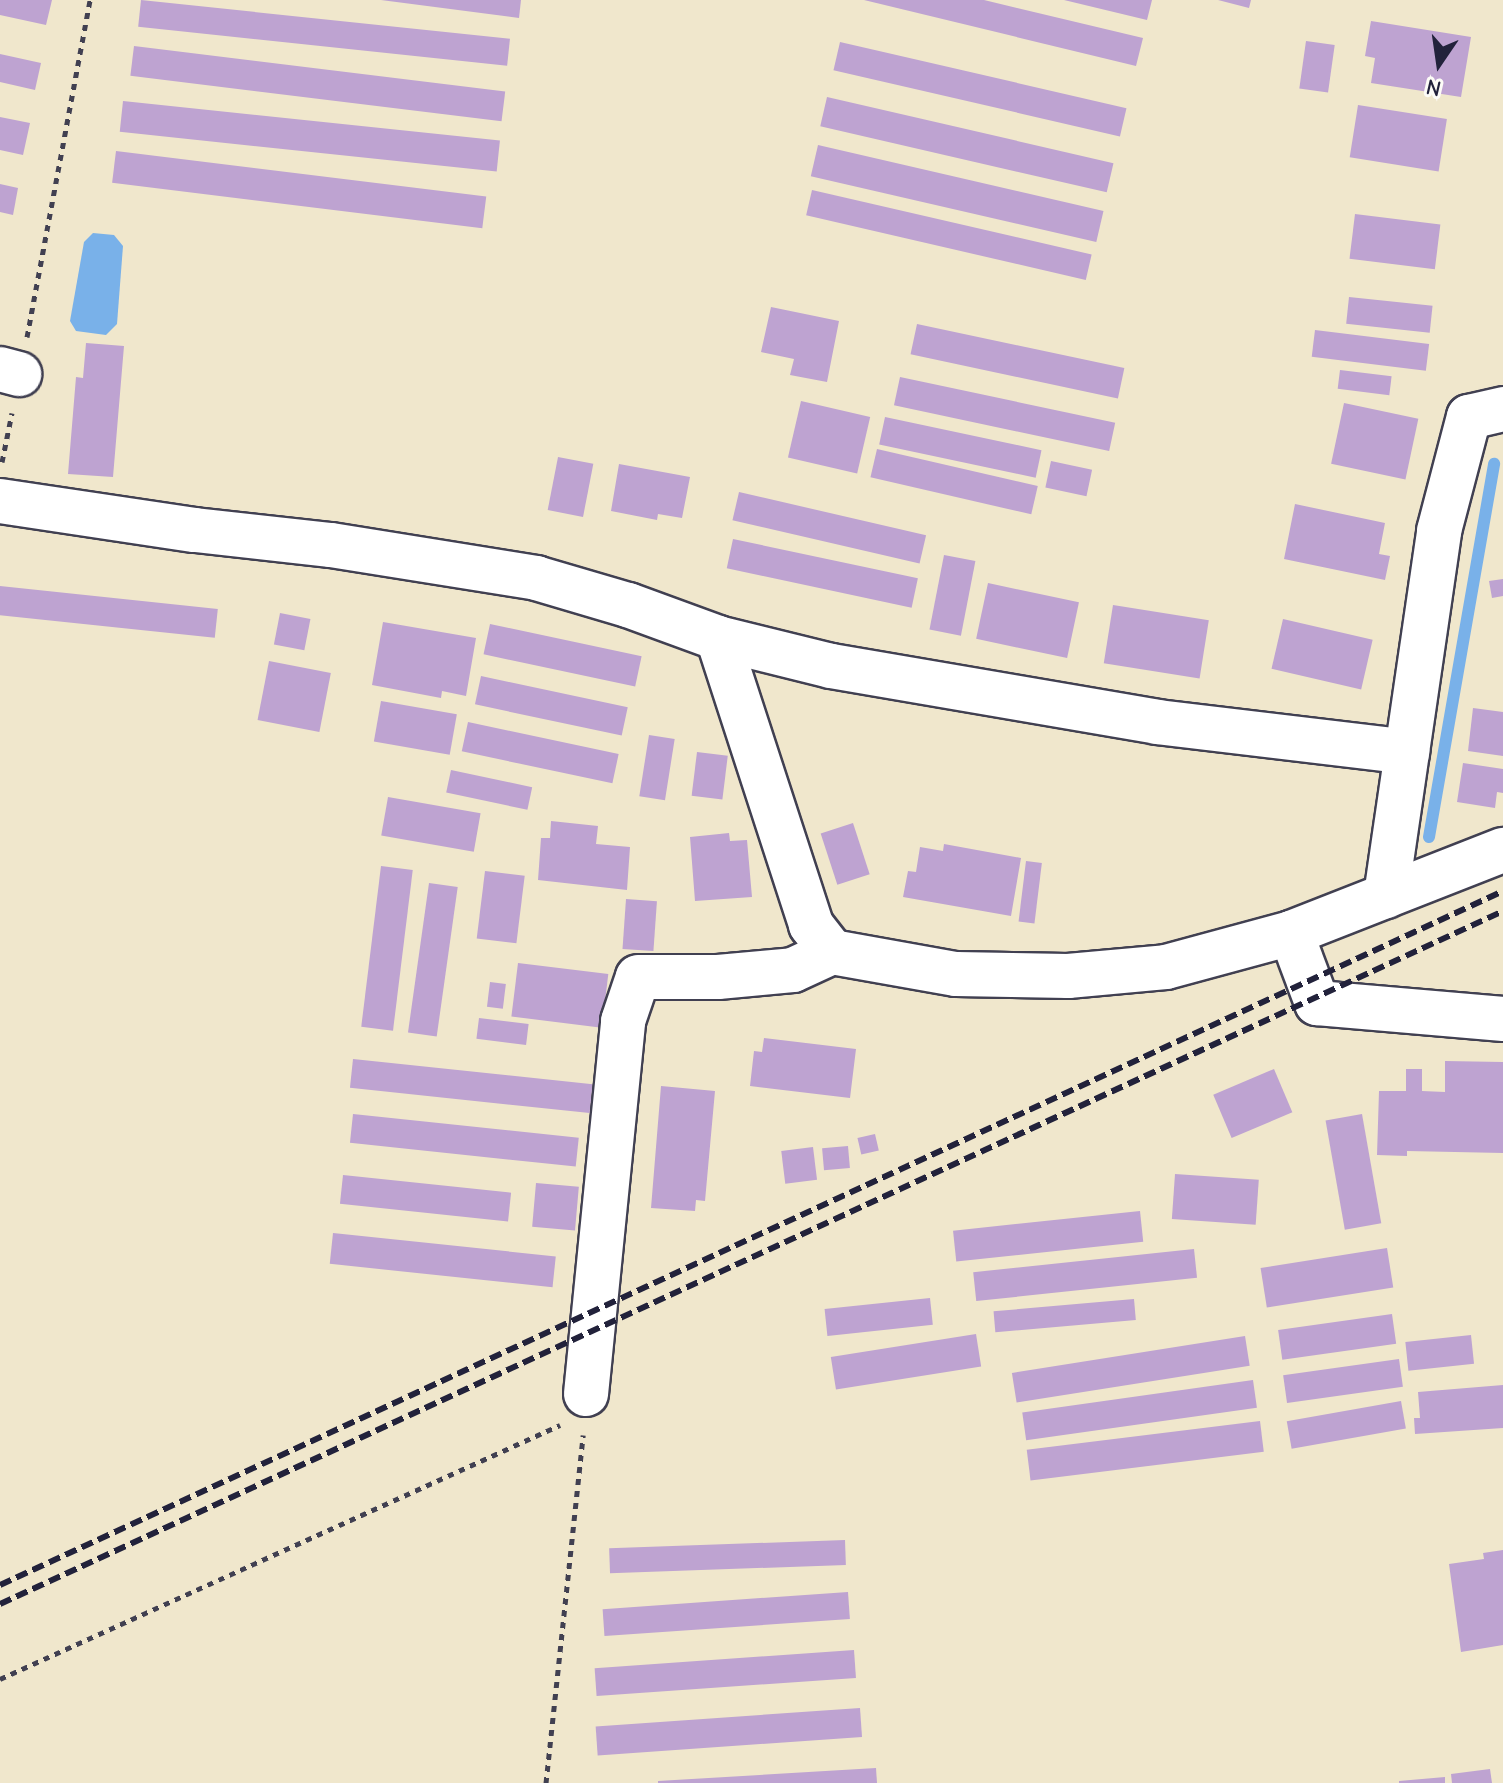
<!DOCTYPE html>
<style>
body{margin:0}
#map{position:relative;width:1503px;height:1783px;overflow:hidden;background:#f0e7cc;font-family:"Comic Neue",sans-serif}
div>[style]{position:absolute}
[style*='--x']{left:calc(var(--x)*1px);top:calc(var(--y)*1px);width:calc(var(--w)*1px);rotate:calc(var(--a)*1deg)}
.water>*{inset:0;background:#79b1e9}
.stream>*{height:12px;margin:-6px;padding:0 6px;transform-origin:6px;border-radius:6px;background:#79b1e9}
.building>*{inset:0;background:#bea3d1;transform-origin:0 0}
.path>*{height:5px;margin-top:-2.5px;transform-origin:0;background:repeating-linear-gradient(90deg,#414051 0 6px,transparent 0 12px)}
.roads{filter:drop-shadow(2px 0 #414051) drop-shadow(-2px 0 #414051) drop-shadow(0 2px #414051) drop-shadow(0 -2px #414051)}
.minor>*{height:44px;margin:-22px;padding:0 22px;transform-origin:22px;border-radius:22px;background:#fff}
.rail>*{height:6px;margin-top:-3px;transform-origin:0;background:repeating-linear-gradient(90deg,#22223b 0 12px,transparent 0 18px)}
span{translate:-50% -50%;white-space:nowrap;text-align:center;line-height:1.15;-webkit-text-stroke:6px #fdfcf7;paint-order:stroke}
.north{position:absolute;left:1399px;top:24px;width:80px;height:80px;-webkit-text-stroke:6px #fdfcf7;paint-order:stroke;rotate:193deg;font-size:22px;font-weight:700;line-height:32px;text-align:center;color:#22223b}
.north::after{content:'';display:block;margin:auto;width:28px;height:36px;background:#22223b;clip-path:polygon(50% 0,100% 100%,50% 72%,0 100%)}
</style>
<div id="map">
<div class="water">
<div style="clip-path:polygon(93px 233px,114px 235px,123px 246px,117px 324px,106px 335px,76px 331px,70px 321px,84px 242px)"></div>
</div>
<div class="stream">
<div style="--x:1429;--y:837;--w:379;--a:-80.1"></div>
</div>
<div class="building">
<div style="clip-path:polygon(0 0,52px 0,46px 25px,0 15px)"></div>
<div style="left:141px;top:0;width:371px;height:27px;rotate:6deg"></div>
<div style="clip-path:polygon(381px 0,521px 0,519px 18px)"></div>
<div style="clip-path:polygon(864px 0,984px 0,1143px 38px,1136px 66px)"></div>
<div style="clip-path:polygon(1064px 0,1152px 0,1147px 20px)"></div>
<div style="clip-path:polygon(1218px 0,1251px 0,1249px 8px)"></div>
<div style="clip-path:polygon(1371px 21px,1471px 37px,1461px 97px,1371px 83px,1375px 58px,1365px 56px)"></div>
<div style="left:1306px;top:41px;width:29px;height:48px;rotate:8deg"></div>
<div style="left:840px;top:42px;width:294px;height:29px;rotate:13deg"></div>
<div style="left:134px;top:46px;width:374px;height:30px;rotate:7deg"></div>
<div style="clip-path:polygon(0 54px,41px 63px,35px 90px,0 82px)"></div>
<div style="left:827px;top:97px;width:294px;height:30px;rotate:13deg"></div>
<div style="left:123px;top:101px;width:379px;height:31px;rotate:6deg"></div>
<div style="left:1358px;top:105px;width:90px;height:53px;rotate:9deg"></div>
<div style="clip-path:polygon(0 117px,30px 123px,23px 155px,0 150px)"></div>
<div style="left:818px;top:145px;width:293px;height:32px;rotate:13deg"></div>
<div style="left:116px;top:151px;width:373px;height:32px;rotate:7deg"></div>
<div style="clip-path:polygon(0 184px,18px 188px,13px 215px,0 212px)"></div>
<div style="left:812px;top:190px;width:287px;height:26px;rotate:13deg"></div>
<div style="left:1355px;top:214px;width:86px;height:45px;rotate:7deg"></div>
<div style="left:1349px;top:297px;width:84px;height:27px;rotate:6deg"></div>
<div style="clip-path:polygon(771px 307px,839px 321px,827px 382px,790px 375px,794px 359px,761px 352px)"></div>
<div style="left:917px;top:324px;width:212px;height:31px;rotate:12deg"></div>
<div style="left:1315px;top:330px;width:115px;height:27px;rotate:7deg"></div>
<div style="clip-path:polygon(86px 343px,124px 346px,113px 477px,68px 474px,76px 377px,83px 378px)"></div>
<div style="left:1340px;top:370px;width:52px;height:19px;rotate:7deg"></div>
<div style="left:900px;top:377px;width:220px;height:29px;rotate:12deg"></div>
<div style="left:801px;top:401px;width:71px;height:58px;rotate:13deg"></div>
<div style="left:1344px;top:403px;width:76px;height:62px;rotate:12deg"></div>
<div style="left:885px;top:417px;width:160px;height:28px;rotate:12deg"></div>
<div style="left:877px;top:449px;width:165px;height:29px;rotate:13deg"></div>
<div style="left:558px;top:457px;width:36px;height:54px;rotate:11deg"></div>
<div style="left:1051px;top:461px;width:42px;height:27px;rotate:12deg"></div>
<div style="clip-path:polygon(619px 464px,690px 477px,682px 518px,658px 514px,657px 520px,611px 511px)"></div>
<div style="left:739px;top:492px;width:192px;height:29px;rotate:13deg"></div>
<div style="clip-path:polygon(1295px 504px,1385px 523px,1379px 554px,1390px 556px,1385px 580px,1284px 559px)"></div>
<div style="left:733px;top:539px;width:189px;height:30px;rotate:12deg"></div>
<div style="left:944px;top:555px;width:32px;height:76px;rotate:11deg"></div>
<div style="clip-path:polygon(1503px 579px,1503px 596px,1492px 598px,1489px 581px)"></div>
<div style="left:988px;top:583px;width:93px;height:57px;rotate:12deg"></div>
<div style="left:0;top:586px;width:219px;height:29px;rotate:6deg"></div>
<div style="left:1113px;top:605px;width:97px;height:59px;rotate:9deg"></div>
<div style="left:280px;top:613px;width:31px;height:32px;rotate:11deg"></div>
<div style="left:1283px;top:619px;width:92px;height:51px;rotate:13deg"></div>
<div style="clip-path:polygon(383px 622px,476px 638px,466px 696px,442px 691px,441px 698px,372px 685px)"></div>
<div style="left:490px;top:624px;width:155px;height:31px;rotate:12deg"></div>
<div style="left:269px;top:661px;width:63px;height:60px;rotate:11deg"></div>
<div style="left:481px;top:676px;width:150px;height:29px;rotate:12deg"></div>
<div style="left:381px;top:701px;width:77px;height:41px;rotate:10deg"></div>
<div style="clip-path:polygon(1473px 708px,1503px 712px,1503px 756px,1468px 751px)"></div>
<div style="left:468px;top:722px;width:154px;height:30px;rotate:12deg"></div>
<div style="left:649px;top:735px;width:26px;height:62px;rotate:9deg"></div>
<div style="left:697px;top:752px;width:31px;height:44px;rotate:7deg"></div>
<div style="clip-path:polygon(1463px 763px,1503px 769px,1503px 793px,1497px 792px,1495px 808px,1457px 802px)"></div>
<div style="left:451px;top:770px;width:83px;height:23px;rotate:12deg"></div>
<div style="left:388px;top:797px;width:94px;height:39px;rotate:10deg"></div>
<div style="clip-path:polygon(551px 821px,598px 826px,596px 844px,630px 847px,627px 890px,538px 880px,541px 838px,550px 838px)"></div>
<div style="left:853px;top:823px;width:54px;height:34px;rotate:72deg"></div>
<div style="clip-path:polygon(729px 833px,730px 841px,747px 840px,752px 897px,695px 901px,690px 837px)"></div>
<div style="clip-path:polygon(944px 844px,1021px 858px,1011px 916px,903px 897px,908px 871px,916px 872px,920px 847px,943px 851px)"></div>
<div style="left:1026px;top:861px;width:16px;height:61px;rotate:7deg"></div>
<div style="left:381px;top:866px;width:32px;height:162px;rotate:7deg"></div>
<div style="left:485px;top:871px;width:40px;height:68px;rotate:7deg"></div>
<div style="left:429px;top:883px;width:29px;height:151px;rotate:8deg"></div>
<div style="left:626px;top:899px;width:31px;height:50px;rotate:4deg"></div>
<div style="left:518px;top:963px;width:91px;height:54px;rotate:7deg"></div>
<div style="left:490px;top:982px;width:16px;height:25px;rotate:7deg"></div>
<div style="left:479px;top:1018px;width:50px;height:21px;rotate:7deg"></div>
<div style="clip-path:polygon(764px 1038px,856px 1049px,850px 1098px,750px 1086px,754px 1051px,762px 1052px)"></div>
<div style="left:353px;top:1059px;width:241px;height:29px;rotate:6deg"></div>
<div style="clip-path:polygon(1445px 1061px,1503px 1062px,1503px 1153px,1407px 1151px,1407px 1156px,1377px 1155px,1379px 1091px,1406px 1091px,1406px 1069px,1422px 1069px,1422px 1091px,1445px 1092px)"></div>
<div style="left:1274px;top:1069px;width:47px;height:66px;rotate:67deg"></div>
<div style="clip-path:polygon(661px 1086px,715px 1091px,705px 1201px,696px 1200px,695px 1211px,651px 1208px)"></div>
<div style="left:353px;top:1114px;width:227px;height:29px;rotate:6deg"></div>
<div style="left:1362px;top:1114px;width:111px;height:37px;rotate:80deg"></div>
<div style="left:875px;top:1134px;width:17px;height:18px;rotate:77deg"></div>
<div style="left:848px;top:1146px;width:22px;height:26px;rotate:85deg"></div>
<div style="left:813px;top:1147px;width:33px;height:32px;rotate:83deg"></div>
<div style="left:1175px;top:1174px;width:84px;height:45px;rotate:4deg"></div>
<div style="left:343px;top:1175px;width:169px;height:29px;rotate:6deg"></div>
<div style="left:536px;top:1183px;width:43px;height:44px;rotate:5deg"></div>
<div style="left:1140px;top:1211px;width:31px;height:188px;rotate:84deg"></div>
<div style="left:333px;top:1233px;width:224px;height:31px;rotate:6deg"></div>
<div style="left:1387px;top:1248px;width:40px;height:128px;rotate:81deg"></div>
<div style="left:1194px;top:1249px;width:29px;height:222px;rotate:84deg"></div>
<div style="left:930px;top:1298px;width:27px;height:106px;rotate:84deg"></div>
<div style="left:1134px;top:1299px;width:21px;height:141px;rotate:85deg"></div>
<div style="left:1392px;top:1314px;width:30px;height:115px;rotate:82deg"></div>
<div style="left:976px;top:1334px;width:33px;height:147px;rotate:81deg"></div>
<div style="left:1471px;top:1335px;width:29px;height:66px;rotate:84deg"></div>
<div style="left:1245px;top:1336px;width:30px;height:236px;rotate:81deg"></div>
<div style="left:1399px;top:1359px;width:28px;height:117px;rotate:82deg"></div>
<div style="left:1253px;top:1380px;width:28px;height:233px;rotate:82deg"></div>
<div style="clip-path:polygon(1503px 1385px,1503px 1428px,1415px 1434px,1414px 1418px,1420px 1418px,1418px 1392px)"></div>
<div style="left:1401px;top:1401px;width:28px;height:116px;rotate:80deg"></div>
<div style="left:1260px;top:1421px;width:31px;height:235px;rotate:83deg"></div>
<div style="left:845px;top:1540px;width:25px;height:236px;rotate:88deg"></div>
<div style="clip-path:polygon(1503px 1550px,1503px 1645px,1461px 1652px,1449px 1564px,1484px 1559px,1483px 1553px)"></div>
<div style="left:848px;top:1592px;width:27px;height:246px;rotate:86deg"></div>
<div style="left:854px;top:1650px;width:28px;height:260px;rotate:86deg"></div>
<div style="left:860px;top:1708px;width:29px;height:265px;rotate:86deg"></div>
<div style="clip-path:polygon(876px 1768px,877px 1783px,658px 1783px,658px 1781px)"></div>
<div style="clip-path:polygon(1490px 1769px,1492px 1783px,1452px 1783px,1451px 1774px)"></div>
<div style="clip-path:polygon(1445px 1777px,1445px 1783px,1399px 1783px,1399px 1781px)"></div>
</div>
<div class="path">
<div style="--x:27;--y:337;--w:343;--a:-79.4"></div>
<div style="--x:2;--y:462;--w:50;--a:-78.5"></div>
<div style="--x:0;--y:1679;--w:615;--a:-24.4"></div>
<div style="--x:546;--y:1783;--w:350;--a:-83.9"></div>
</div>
<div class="roads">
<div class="minor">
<div style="--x:0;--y:369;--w:20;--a:15"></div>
<div style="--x:0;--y:501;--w:197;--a:8.5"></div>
<div style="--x:195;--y:530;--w:137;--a:6.3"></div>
<div style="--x:331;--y:545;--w:208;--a:9.1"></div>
<div style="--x:536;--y:578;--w:96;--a:16.4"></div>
<div style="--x:628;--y:605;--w:96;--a:20.1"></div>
<div style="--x:718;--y:638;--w:116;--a:13.9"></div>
<div style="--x:831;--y:666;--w:331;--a:9.7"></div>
<div style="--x:1157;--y:722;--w:252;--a:6.8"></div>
<div style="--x:718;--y:638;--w:302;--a:72"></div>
<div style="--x:811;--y:925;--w:34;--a:52"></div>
<div style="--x:832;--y:952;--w:126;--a:10.1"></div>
<div style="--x:956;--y:974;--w:112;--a:1"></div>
<div style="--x:1068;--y:976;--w:98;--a:-5.2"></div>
<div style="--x:1166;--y:967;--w:130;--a:-15.2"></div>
<div style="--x:1291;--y:933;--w:228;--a:-21.4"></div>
<div style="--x:1386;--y:896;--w:369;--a:-81.7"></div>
<div style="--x:1439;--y:531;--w:118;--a:-75.3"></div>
<div style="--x:1469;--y:417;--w:35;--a:-13"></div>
<div style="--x:1291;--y:933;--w:75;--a:69.6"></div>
<div style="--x:1317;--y:1003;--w:187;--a:4.9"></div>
<div style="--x:586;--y:1394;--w:375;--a:-84.3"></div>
<div style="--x:623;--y:1021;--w:46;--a:-71.2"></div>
<div style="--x:638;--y:977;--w:80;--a:0"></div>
<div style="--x:718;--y:977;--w:75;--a:-5.3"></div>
<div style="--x:793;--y:970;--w:43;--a:-24.8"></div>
</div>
</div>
<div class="rail">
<div style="--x:0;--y:1585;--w:1655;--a:-24.78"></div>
<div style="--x:0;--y:1604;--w:1655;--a:-24.75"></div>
</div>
<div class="north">N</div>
</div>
